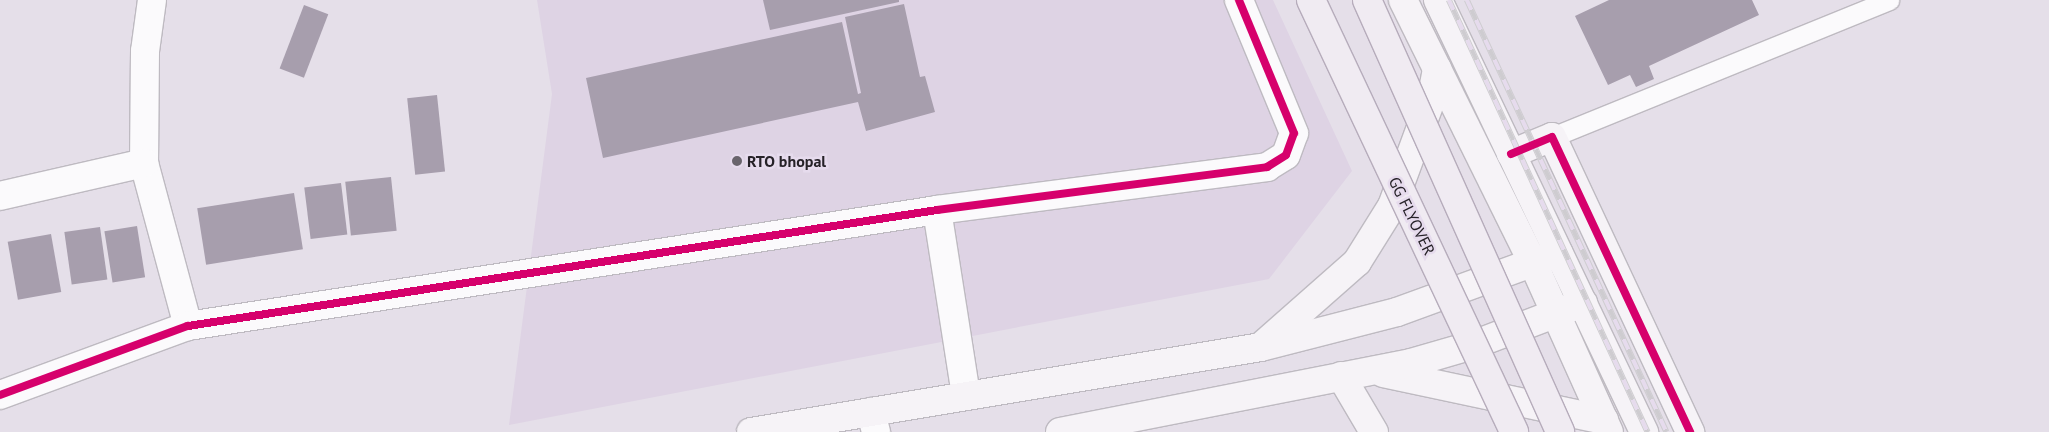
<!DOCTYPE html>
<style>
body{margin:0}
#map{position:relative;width:2049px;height:432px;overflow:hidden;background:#e5dfe9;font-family:"PT Sans",sans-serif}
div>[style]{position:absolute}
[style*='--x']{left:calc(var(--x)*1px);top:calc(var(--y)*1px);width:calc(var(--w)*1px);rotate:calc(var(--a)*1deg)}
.built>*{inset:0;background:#ded3e4}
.building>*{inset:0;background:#a79ead;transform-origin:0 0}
.roads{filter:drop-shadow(1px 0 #bebac1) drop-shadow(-1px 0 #bebac1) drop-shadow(0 1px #bebac1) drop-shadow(0 -1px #bebac1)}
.lane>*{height:19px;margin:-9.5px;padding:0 9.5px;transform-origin:9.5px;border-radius:9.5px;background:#fbfafc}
.street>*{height:28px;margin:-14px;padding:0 14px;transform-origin:14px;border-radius:14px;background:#fbfafc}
.secondary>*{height:28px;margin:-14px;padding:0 14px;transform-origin:14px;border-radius:14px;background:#f6f3f7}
.rail>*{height:5.5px;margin-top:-2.75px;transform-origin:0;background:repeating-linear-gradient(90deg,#e6dbed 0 11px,#ceccd0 0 22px);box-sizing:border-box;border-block:1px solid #ceccd0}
.bridges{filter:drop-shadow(1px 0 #b6acbb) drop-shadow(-1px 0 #b6acbb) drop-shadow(0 1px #b6acbb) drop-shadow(0 -1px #b6acbb)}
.primary-bridge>*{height:28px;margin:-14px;padding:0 14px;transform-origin:14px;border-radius:14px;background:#f0ebf2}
.cycleway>*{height:8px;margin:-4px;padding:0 4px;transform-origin:4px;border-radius:4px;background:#d6006c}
.dots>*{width:14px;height:14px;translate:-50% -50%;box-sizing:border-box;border:2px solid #e6dbed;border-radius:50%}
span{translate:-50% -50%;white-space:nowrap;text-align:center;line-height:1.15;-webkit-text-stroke:5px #e6dbed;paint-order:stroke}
.poi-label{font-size:16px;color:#262228;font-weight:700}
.left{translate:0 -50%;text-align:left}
.street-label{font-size:16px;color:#262228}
</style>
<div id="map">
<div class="built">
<div style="clip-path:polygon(537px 0,1273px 0,1352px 171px,1269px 279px,509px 425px,552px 94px)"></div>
</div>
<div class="building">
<div style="clip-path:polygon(763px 0,899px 0,899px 2px,770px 30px)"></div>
<div style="clip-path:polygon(1609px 0,1752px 0,1759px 15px,1649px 66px,1654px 79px,1636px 87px,1630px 75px,1608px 85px,1575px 16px)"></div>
<div style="clip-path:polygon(904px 4px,920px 77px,925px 76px,935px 112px,866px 131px,858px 102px,603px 158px,586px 78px,842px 22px,858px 94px,861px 93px,845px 17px)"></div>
<div style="left:304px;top:5px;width:26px;height:68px;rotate:21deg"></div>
<div style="left:437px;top:95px;width:77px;height:30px;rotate:84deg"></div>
<div style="left:391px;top:177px;width:54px;height:46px;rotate:84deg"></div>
<div style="left:341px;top:183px;width:52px;height:37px;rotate:83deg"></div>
<div style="left:294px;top:193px;width:57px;height:98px;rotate:81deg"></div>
<div style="left:137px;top:226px;width:52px;height:33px;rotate:81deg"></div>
<div style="left:100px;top:227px;width:53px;height:36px;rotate:82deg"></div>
<div style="left:51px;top:234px;width:59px;height:44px;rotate:80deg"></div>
</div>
<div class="roads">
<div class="lane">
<div style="--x:1552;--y:137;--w:364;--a:-22.1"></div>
</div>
<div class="street">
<div style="--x:152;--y:0;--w:51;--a:97.8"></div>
<div style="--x:145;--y:51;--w:112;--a:90.5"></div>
<div style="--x:144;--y:163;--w:169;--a:74.9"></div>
<div style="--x:0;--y:196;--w:148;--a:-12.9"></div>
<div style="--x:937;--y:210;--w:188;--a:81.1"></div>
<div style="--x:0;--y:395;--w:200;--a:-20.2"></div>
<div style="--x:188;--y:326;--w:758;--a:-8.8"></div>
<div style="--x:937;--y:210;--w:333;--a:-7.4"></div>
<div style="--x:1267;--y:167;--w:22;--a:-32"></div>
<div style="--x:1286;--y:155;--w:23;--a:-70"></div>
<div style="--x:1294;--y:133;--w:144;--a:-112.5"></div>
<div style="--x:871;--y:412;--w:21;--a:76"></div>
</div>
<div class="secondary">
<div style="--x:1403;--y:0;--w:293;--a:63.7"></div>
<div style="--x:1533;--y:263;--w:185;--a:65.8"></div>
<div style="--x:1438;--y:0;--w:479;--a:64.5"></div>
<div style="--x:1511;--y:154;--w:44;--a:-22.5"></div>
<div style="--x:1552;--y:137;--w:326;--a:64.9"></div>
<div style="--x:1264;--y:344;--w:124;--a:-41.4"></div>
<div style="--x:1357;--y:262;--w:66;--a:-58"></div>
<div style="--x:1392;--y:206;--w:113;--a:-69.8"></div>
<div style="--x:1431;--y:100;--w:32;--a:-79"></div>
<div style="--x:1383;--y:373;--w:226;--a:12"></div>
<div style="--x:1341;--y:376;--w:65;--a:59.5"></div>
<div style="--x:751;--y:432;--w:517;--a:-9.46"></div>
<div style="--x:1261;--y:347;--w:140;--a:-14.4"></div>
<div style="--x:1397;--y:312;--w:172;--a:-20"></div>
<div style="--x:1060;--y:432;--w:358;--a:-11.1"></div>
<div style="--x:1411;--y:363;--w:65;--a:-16.2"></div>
<div style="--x:1473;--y:345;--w:118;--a:-20.9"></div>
</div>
</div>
<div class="rail">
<div style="--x:1449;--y:0;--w:476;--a:65.3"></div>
<div style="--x:1467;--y:0;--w:476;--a:65.2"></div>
</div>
<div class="bridges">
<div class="primary-bridge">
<div style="--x:1311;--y:0;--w:477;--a:64.8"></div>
<div style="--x:1367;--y:0;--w:473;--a:65.9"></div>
</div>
</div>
<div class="cycleway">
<div style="--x:1511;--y:154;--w:44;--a:-22.5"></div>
<div style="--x:1552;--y:137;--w:326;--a:64.9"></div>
<div style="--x:0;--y:395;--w:200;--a:-20.2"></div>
<div style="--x:188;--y:326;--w:758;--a:-8.8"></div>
<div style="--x:937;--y:210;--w:333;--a:-7.4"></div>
<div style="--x:1267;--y:167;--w:22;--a:-32"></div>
<div style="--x:1286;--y:155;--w:23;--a:-70"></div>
<div style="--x:1294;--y:133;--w:144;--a:-112.5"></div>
</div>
<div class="dots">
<div style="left:737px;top:161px;background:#69646c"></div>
</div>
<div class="poi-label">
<span class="left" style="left:747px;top:161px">RTO bhopal</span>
</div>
<div class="street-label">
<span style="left:1412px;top:216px;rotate:64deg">GG FLYOVER</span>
</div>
</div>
